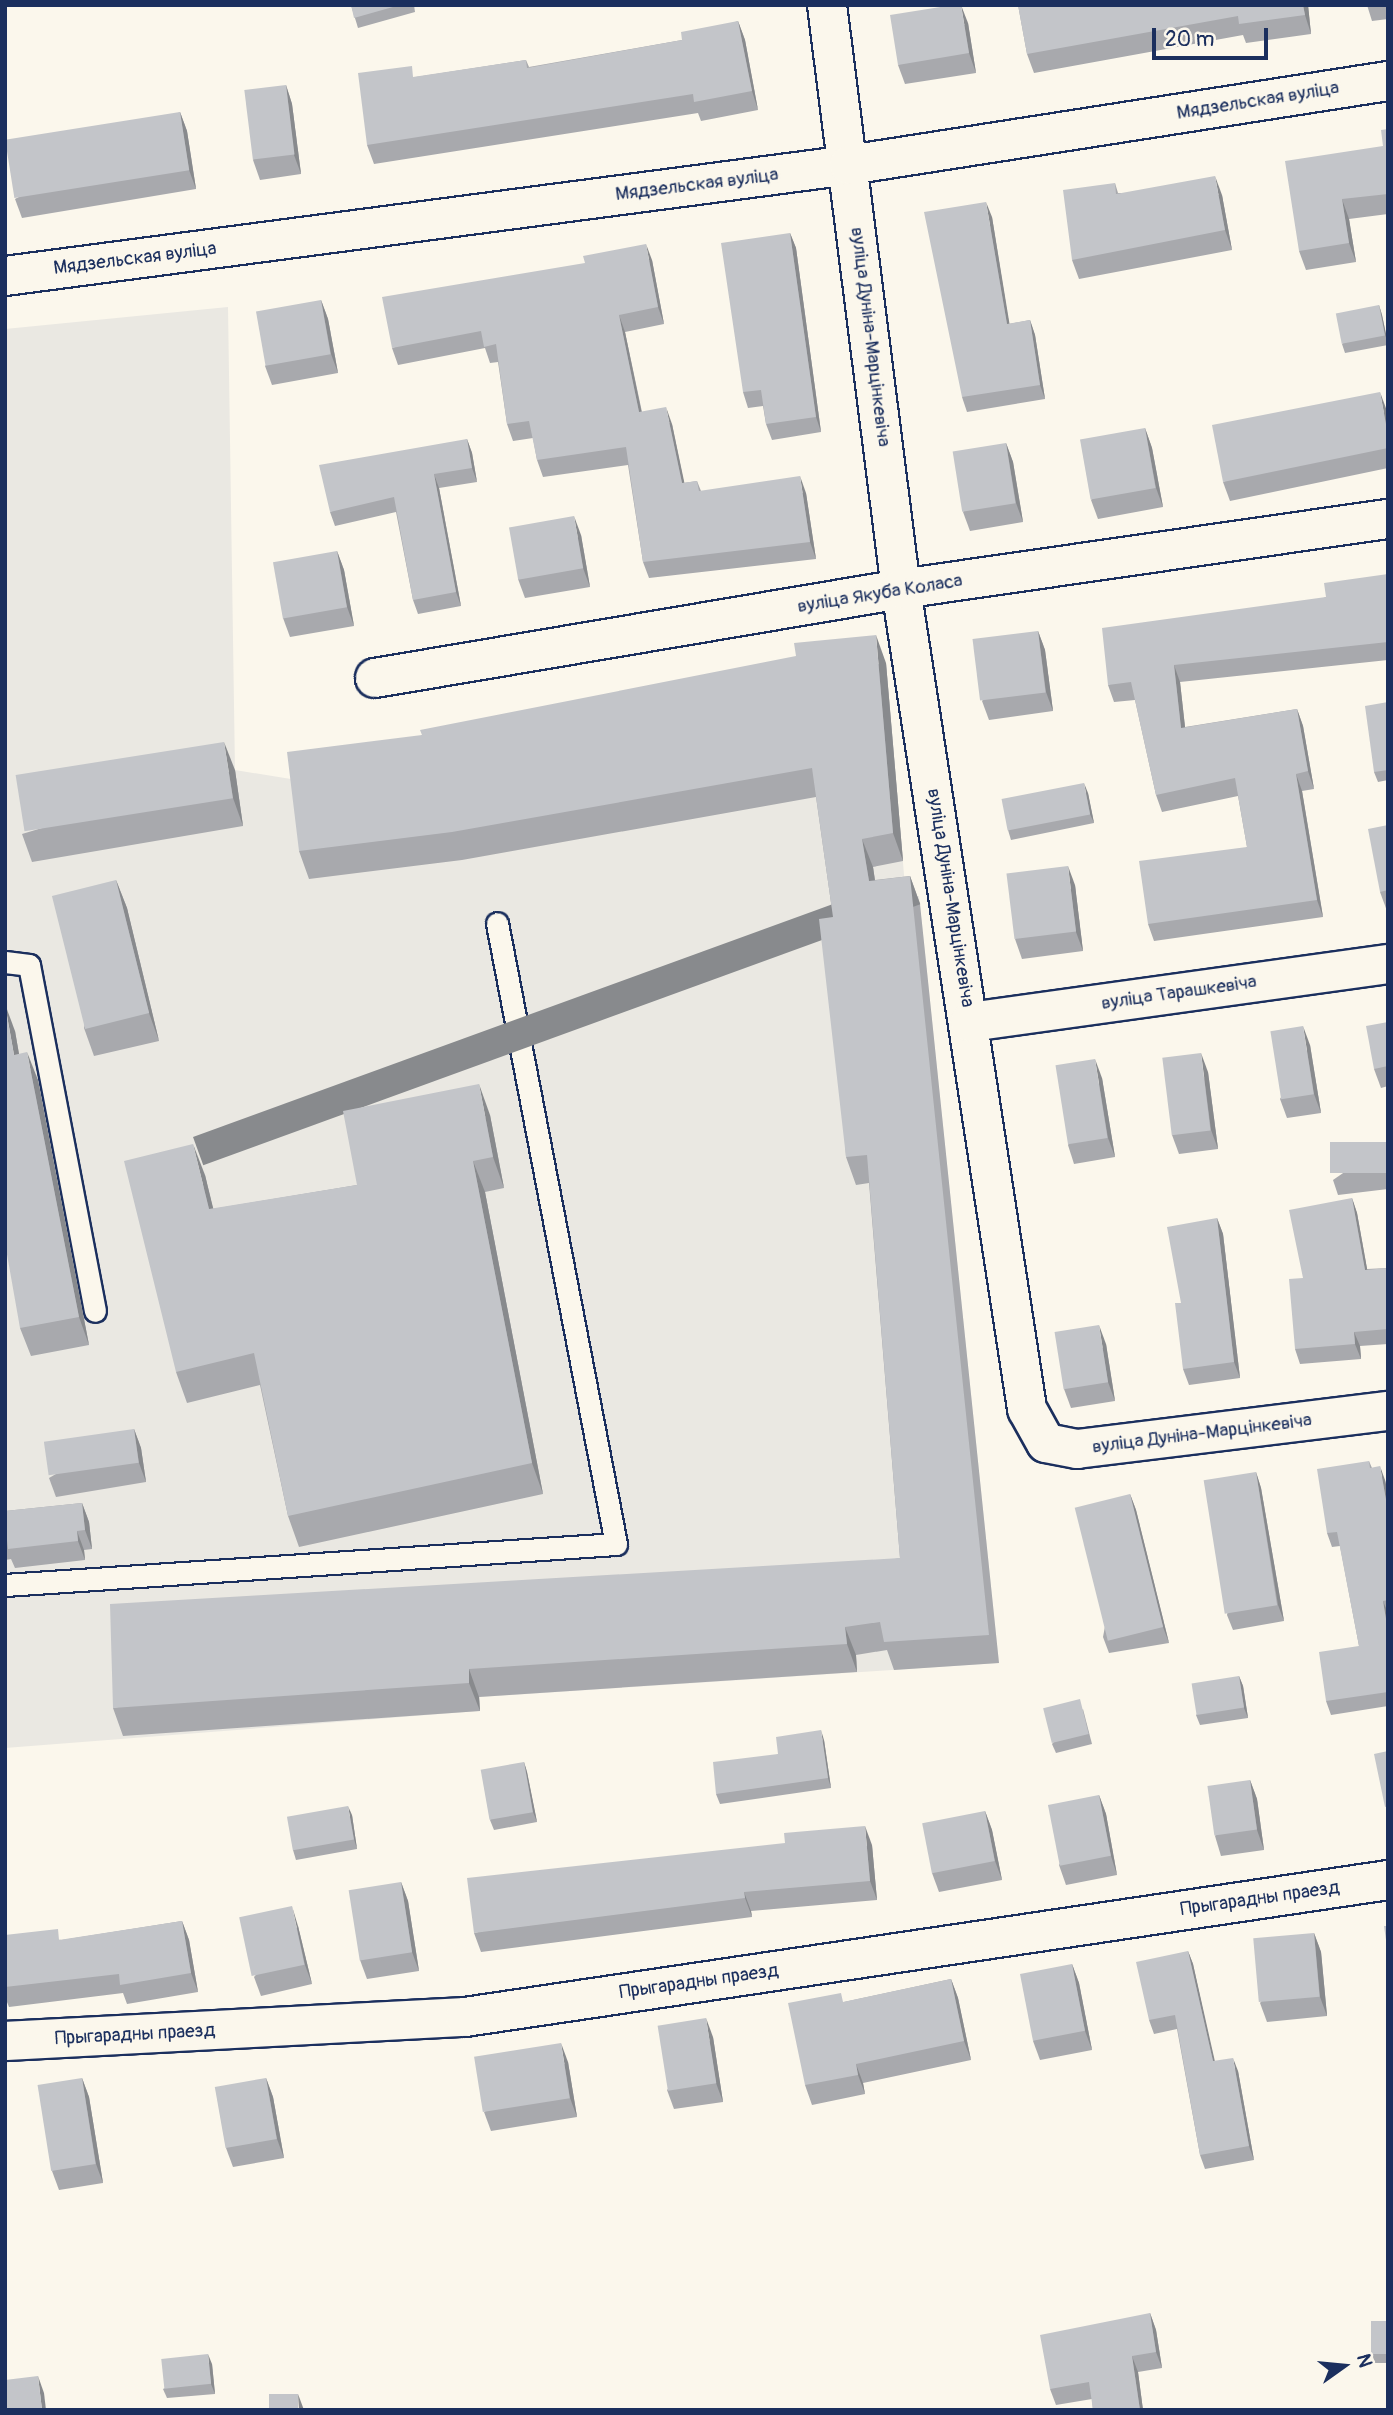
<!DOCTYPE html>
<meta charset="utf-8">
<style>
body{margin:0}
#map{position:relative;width:1393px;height:2415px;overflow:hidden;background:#fbf7ec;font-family:Pangolin,sans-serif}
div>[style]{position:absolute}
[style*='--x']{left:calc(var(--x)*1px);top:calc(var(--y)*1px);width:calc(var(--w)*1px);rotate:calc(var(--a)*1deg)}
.built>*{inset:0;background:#eae8e2}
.roads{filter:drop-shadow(2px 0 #1b2f5e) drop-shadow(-2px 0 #1b2f5e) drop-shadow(0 2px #1b2f5e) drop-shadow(0 -2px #1b2f5e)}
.lane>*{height:21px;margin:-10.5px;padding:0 10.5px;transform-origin:10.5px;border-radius:10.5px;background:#fbf7ec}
.street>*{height:38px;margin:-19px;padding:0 19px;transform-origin:19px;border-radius:19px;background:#fbf7ec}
.wall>*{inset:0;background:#a8a9ad}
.shaded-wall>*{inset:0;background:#888a8d;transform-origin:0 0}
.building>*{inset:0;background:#c3c5c9;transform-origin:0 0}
span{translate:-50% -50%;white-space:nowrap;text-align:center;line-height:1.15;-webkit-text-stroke:5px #fbf7ec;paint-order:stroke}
.street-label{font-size:19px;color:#1b2f5e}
.frame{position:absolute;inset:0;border:7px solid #1b2f5e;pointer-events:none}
.north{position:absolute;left:1309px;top:2331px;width:70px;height:70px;-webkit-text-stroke:5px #fbf7ec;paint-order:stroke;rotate:75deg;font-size:19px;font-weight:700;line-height:28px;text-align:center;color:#1b2f5e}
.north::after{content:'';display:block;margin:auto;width:24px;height:32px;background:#1b2f5e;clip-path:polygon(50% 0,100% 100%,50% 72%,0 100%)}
.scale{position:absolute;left:1152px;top:28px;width:116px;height:32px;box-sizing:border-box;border:4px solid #1b2f5e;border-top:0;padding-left:9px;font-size:21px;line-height:24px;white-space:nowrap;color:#1b2f5e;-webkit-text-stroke:5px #fbf7ec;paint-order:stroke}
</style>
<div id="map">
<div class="built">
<div style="clip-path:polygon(228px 307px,235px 770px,297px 780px,886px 663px,906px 898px,919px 896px,999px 1663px,480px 1697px,479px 1711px,5px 1748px,5px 329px)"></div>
</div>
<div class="roads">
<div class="lane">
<div style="--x:5;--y:962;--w:24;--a:7"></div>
<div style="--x:29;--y:965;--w:352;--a:79.2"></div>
<div style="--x:5;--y:1585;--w:612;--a:-3.84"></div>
<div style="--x:616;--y:1544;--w:632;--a:-100.85"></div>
</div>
<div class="street">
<div style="--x:827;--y:5;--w:589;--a:82.78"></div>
<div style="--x:901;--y:589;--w:830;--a:81.26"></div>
<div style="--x:1027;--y:1409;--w:39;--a:61"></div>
<div style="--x:1046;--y:1443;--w:32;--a:11"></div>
<div style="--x:1077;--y:1449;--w:313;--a:-7"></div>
<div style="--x:5;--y:276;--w:851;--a:-7.49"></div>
<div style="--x:849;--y:165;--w:546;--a:-8.86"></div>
<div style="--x:375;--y:678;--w:533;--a:-9.6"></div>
<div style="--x:901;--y:589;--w:492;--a:-8.2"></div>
<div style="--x:970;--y:1022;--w:422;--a:-7.9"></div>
<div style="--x:5;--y:2041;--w:461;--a:-3"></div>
<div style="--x:465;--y:2017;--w:933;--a:-8.44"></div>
</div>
</div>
<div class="wall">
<div style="clip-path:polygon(351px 5px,414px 5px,415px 12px,358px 28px)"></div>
<div style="clip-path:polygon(1018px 5px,1308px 5px,1311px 34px,1246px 43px,1243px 35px,1034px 73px,1027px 54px)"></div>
<div style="clip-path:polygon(1367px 5px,1388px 5px,1388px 19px,1372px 21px)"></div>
<div style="clip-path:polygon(738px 21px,745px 40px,758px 110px,701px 121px,698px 113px,374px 164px,367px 145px,416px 77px,526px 60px,529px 67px,682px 40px)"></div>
<div style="clip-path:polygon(968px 23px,976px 73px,905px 84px,898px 65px)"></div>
<div style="clip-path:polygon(286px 85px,292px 104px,301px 174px,260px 180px,253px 160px)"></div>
<div style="clip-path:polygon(180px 112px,187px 131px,196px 189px,22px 218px,15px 199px)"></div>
<div style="clip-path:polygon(1388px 129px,1388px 214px,1349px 219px,1356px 262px,1306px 270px,1299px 251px,1383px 146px)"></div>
<div style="clip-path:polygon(1115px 183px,1118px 193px,1222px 195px,1232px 250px,1079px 279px,1072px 260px)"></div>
<div style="clip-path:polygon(992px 217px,1009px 324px,1030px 320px,1035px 335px,1045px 399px,967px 412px,962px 397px)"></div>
<div style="clip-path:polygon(790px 233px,796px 248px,821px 432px,772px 440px,766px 424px,763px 406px,748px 408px,743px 392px)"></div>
<div style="clip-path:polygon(652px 260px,664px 324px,625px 332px,642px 412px,672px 424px,684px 483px,697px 481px,701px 491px,806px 493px,816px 559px,649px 578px,643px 562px,628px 465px,543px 477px,537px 460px,533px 438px,513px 441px,507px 424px,498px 362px,490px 363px,485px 348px,398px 365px,392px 348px)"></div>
<div style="clip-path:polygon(321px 300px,328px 319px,338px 373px,272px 385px,265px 366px)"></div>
<div style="clip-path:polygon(1379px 305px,1382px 315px,1388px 345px,1345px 353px,1342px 344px)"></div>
<div style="clip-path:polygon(1387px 411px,1388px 468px,1230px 501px,1223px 482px)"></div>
<div style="clip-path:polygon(1145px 428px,1152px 448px,1163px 507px,1098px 519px,1091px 500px)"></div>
<div style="clip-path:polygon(467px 439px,472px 453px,477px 482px,439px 488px,461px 606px,418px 614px,413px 600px,396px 512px,335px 526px,330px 512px)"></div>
<div style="clip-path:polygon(1006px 443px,1013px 462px,1023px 522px,970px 531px,963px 512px)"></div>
<div style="clip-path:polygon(581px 535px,590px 587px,525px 598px,518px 579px)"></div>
<div style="clip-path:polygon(337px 551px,344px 570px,354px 626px,290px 637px,283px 618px)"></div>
<div style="clip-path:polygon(1388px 574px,1388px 660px,1180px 682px,1185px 727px,1297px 709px,1303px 726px,1314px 789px,1302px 791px,1323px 917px,1154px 941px,1148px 924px,1247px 847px,1238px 796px,1162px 812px,1156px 795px,1135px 700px,1114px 702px,1108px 685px,1326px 597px)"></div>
<div style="clip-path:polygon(1038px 631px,1045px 650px,1053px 711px,989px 720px,982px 701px)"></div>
<div style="clip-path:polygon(886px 663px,903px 861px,873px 867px,875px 880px,910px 876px,920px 904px,999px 1663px,894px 1670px,887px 1650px,856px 1655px,857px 1672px,479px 1697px,480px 1711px,123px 1736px,113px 1708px,900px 1558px,869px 1183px,856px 1185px,846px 1157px,833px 917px,816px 797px,462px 860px,309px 879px,299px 851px,422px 735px)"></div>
<div style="clip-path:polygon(1388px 702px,1388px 780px,1378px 782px,1374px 772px)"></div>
<div style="clip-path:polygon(235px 770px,243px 826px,32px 862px,22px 834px)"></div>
<div style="clip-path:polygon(1088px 793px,1094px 823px,1011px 840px,1008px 830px)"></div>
<div style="clip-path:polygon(1388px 825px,1388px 911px,1387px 911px,1380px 892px)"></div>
<div style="clip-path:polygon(116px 880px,127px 908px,159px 1041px,94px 1056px,84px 1028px)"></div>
<div style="clip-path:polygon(1075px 885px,1083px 951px,1022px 959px,1015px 939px)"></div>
<div style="clip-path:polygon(1388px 1022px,1388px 1086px,1381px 1088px,1374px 1069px)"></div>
<div style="clip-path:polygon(15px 1031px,19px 1054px,38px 1080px,89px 1345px,31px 1356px,20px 1328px)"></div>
<div style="clip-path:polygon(1310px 1045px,1321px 1113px,1287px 1118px,1280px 1099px)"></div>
<div style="clip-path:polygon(1208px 1072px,1218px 1149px,1179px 1154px,1172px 1135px)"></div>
<div style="clip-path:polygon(1102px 1078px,1115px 1157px,1074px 1164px,1068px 1145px)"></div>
<div style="clip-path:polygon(490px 1115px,504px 1188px,485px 1192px,543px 1494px,299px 1547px,288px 1516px,260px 1385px,187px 1403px,176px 1372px,205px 1175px,213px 1209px,357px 1185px)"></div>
<div style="clip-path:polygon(1388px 1142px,1388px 1189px,1338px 1195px,1333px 1180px)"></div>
<div style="clip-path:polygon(1352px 1198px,1357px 1213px,1367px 1269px,1388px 1268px,1388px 1344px,1360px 1346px,1361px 1359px,1300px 1364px,1295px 1349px,1303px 1278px)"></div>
<div style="clip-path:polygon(1217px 1218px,1223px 1234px,1240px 1378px,1189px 1385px,1183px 1369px,1181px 1303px)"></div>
<div style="clip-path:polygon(1106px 1344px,1115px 1401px,1071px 1408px,1064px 1389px)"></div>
<div style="clip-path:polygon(134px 1429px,141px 1448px,146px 1482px,56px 1497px,49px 1478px)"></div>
<div style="clip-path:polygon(1369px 1461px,1372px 1468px,1385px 1480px,1388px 1494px,1388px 1706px,1331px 1715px,1326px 1701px,1359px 1646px,1340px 1546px,1332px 1547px,1327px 1533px)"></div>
<div style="clip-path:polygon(1256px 1472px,1261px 1488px,1284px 1621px,1233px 1630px,1227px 1615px)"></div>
<div style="clip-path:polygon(1130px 1494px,1136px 1510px,1169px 1643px,1109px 1653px,1103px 1637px)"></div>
<div style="clip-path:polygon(82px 1503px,89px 1522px,92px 1549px,84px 1550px,85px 1560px,15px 1568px,11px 1559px,5px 1560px,5px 1511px)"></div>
<div style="clip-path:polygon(1239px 1676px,1243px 1686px,1248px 1718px,1200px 1725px,1196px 1715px)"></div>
<div style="clip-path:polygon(1083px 1709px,1092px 1744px,1056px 1753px,1052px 1744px)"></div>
<div style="clip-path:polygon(824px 1740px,831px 1788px,720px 1804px,716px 1794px,778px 1754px)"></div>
<div style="clip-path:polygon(524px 1762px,527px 1772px,537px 1822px,494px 1830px,490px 1820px)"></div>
<div style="clip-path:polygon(1250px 1780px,1257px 1799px,1264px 1850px,1221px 1856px,1215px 1836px)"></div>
<div style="clip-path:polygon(1099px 1795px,1106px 1814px,1117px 1875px,1066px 1885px,1059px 1865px)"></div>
<div style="clip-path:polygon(985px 1811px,992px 1830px,1002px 1880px,939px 1892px,932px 1873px)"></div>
<div style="clip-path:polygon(352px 1815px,357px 1849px,296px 1860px,293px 1850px)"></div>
<div style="clip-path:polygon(872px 1845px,877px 1900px,751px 1911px,752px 1917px,481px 1952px,474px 1933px)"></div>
<div style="clip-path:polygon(401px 1882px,408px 1901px,419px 1971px,367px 1979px,360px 1960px)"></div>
<div style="clip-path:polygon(182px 1921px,189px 1940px,198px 1992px,127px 2004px,123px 1993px,9px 2007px,5px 1997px,5px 1935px,62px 1940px)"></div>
<div style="clip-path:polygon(298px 1926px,312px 1984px,261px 1996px,254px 1977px)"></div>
<div style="clip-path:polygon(1314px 1933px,1321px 1952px,1327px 2016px,1267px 2022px,1260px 2003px)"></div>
<div style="clip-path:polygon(1188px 1951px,1193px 1964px,1214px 2061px,1238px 2071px,1254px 2160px,1205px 2169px,1200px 2155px,1177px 2029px,1154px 2034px,1149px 2020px)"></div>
<div style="clip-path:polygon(1072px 1964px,1079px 1983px,1092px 2050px,1040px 2060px,1033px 2041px)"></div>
<div style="clip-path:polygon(951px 1979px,958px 1998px,971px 2060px,863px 2083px,865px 2094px,812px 2105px,805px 2085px,844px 2002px)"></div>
<div style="clip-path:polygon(713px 2037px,723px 2102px,674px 2109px,667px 2090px)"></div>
<div style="clip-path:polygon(568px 2062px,577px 2117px,491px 2131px,484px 2112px)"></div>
<div style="clip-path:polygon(82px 2078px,89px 2097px,103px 2183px,59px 2190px,52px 2171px)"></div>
<div style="clip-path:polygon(266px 2078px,273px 2097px,284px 2158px,233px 2167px,226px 2148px)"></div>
<div style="clip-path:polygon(1150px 2313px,1156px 2330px,1162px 2368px,1138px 2372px,1143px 2410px,1093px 2410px,1092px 2399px,1056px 2405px,1050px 2389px)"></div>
<div style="clip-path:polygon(1388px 2321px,1388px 2363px,1375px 2363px,1372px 2354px)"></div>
<div style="clip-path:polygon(212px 2364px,215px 2394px,167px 2398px,163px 2389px)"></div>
</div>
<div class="shaded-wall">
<div style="clip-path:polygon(961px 5px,968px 23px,976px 73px,969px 53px)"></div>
<div style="clip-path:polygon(1303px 5px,1308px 5px,1311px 34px,1305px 15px)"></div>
<div style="clip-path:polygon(738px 21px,745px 40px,758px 110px,752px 91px)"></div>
<div style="clip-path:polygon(286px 85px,292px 104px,301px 174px,294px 155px)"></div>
<div style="clip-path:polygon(180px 112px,187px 131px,196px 189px,189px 170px)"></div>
<div style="clip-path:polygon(1215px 176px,1222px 195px,1232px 250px,1225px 230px)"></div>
<div style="clip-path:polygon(1342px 199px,1349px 219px,1356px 262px,1349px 243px)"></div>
<div style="clip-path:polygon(986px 202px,992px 217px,1012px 339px,1007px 324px)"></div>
<div style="clip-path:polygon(790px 233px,796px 248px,821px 432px,816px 417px)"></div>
<div style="clip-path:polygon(646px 244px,652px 260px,664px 324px,658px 307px)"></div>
<div style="clip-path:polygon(321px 300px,328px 319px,338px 373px,331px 354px)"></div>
<div style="clip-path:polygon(1379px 305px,1382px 315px,1388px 343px,1385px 335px)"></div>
<div style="clip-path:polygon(619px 315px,625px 332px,645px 429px,639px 412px)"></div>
<div style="clip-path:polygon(1030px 320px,1035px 335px,1045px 399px,1040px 385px)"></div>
<div style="clip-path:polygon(1380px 392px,1387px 411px,1388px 435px)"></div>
<div style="clip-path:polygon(666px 407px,672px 424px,688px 500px,682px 483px)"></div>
<div style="clip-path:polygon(1145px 428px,1152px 448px,1163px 507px,1156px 488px)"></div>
<div style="clip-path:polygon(467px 439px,472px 453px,477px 482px,472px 468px)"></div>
<div style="clip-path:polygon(1006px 443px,1013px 462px,1023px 522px,1016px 503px)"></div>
<div style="clip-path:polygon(434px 474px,439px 488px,461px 606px,456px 592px)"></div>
<div style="clip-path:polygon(800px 476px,806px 493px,816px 559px,810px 542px)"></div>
<div style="clip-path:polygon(574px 516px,581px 535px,590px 587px,583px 568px)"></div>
<div style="clip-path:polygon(337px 551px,344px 570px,354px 626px,347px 607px)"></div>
<div style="clip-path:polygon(1038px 631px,1045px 650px,1053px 711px,1046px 692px)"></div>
<div style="clip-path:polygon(876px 635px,886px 663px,903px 861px,893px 833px)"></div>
<div style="clip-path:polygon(1174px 665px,1180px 682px,1187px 745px,1181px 728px)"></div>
<div style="clip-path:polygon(1297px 709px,1303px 726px,1314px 789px,1308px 771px)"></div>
<div style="clip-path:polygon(224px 742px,235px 770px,243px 826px,233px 798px)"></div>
<div style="clip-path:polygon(1296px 774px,1302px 791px,1323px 917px,1317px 900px)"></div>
<div style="clip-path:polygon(1084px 783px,1088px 793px,1094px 823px,1090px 814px)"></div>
<div style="clip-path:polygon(862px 839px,873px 867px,879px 909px,869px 881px)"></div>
<div style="clip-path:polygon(1068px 866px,1075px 885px,1083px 951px,1076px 932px)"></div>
<div style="left:910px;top:876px;width:30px;height:763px;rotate:70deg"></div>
<div style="clip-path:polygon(116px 880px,127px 908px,159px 1041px,149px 1013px)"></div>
<div style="clip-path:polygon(5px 1004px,15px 1031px,24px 1083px,14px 1055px)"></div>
<div style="clip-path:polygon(1303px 1026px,1310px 1045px,1321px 1113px,1314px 1094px)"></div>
<div style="clip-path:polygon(27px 1052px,38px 1080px,89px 1345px,79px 1317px)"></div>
<div style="clip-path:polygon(1201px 1053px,1208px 1072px,1218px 1149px,1211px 1130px)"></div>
<div style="clip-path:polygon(1095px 1059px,1102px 1078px,1115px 1157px,1108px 1138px)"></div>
<div style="clip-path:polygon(479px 1084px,490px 1115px,504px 1188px,493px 1157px)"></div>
<div style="clip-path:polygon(193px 1144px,205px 1175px,221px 1240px,209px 1209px)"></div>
<div style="clip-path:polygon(473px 1161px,485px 1192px,543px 1494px,532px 1463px)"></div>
<div style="clip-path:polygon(1352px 1198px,1357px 1213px,1370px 1285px,1365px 1270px)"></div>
<div style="clip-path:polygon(1217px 1218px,1223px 1234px,1240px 1378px,1234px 1362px)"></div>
<div style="clip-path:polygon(1099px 1325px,1106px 1344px,1115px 1401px,1108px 1382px)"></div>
<div style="clip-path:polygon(1354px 1332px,1360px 1346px,1361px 1359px,1355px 1344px)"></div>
<div style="clip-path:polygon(134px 1429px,141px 1448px,146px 1482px,139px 1463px)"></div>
<div style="clip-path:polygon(1380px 1466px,1385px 1480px,1388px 1494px,1388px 1511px)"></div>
<div style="clip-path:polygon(1256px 1472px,1261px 1488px,1284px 1621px,1278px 1605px)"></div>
<div style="clip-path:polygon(1130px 1494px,1136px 1510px,1169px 1643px,1163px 1627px)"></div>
<div style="clip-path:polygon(82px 1503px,89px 1522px,92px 1549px,85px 1530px)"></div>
<div style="clip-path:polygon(77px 1531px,84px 1550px,85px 1560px,78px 1541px)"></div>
<div style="clip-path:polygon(1383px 1601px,1388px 1613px,1388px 1631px)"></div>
<div style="clip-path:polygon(845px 1627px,856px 1655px,857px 1672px,847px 1644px)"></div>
<div style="clip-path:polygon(469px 1669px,479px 1697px,480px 1711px,469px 1683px)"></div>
<div style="clip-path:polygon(1239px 1676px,1243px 1686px,1248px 1718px,1244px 1708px)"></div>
<div style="clip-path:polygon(821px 1730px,824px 1740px,831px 1788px,828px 1778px)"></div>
<div style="clip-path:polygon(524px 1762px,527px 1772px,537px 1822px,533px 1812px)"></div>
<div style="clip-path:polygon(1250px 1780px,1257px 1799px,1264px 1850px,1257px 1830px)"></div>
<div style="clip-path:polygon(1099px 1795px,1106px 1814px,1117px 1875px,1111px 1856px)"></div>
<div style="clip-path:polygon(348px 1806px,352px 1815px,357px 1849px,354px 1839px)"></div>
<div style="clip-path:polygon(985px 1811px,992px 1830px,1002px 1880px,995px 1861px)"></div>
<div style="clip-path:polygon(865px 1826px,872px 1845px,877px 1900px,870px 1881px)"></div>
<div style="clip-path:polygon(401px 1882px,408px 1901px,419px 1971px,412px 1952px)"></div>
<div style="clip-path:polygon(744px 1892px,751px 1911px,752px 1917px,745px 1898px)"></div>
<div style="clip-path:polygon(292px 1906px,298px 1926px,312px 1984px,305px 1965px)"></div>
<div style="clip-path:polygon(182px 1921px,189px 1940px,198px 1992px,191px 1973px)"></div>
<div style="clip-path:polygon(1314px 1933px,1321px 1952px,1327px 2016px,1320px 1997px)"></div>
<div style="clip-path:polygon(1188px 1951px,1193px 1964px,1218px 2075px,1213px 2061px)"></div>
<div style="clip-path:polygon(1072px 1964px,1079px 1983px,1092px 2050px,1085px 2031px)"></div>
<div style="clip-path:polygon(951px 1979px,958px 1998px,971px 2060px,964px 2041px)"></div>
<div style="clip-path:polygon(706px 2018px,713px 2037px,723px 2102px,716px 2083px)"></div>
<div style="clip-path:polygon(561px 2043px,568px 2062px,577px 2117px,570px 2098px)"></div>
<div style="clip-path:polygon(1233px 2058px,1238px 2071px,1254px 2160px,1249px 2146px)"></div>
<div style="clip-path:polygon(856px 2064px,863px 2083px,865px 2094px,858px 2075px)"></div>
<div style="clip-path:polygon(82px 2078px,89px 2097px,103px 2183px,96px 2164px)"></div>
<div style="clip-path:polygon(266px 2078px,273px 2097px,284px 2158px,277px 2139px)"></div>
<div style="clip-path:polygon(1150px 2313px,1156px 2330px,1162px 2368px,1156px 2352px)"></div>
<div style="clip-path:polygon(208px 2354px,212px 2364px,215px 2394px,211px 2384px)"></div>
<div style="clip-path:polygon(1132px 2356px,1138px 2372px,1143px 2410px,1140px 2410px)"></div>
<div style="clip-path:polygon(38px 2376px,44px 2393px,46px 2410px,42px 2410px)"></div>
<div style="clip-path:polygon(298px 2394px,304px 2410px,299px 2410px)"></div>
</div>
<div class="building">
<div style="clip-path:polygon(351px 5px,400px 5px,354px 18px)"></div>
<div style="clip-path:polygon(953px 5px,961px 5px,969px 53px,898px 65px,890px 15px)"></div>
<div style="clip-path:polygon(1018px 5px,1303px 5px,1305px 15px,1239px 24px,1238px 16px,1027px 54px)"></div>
<div style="clip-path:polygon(738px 21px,752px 91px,694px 102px,693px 94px,367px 145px,358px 73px,412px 66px,413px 77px,526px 60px,527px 68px,682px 40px,681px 32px)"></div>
<div style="left:286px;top:85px;width:70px;height:42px;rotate:83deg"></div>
<div style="left:180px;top:112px;width:59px;height:177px;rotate:81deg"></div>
<div style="clip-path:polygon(1388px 129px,1388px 194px,1342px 199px,1349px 243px,1299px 251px,1285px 161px,1383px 146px,1381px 130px)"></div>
<div style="clip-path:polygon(1215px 176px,1225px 230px,1072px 260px,1063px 190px,1115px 183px,1116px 194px)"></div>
<div style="clip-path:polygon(986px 202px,1007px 324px,1030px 320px,1040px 385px,962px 397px,924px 212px)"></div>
<div style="clip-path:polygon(790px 233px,816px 417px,766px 424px,761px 390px,743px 392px,721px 243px)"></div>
<div style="clip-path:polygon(646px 244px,658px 307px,619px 315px,639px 412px,666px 407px,682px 483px,697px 481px,699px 491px,800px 476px,810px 542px,643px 562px,626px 447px,537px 460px,529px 421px,507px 424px,496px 344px,484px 347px,481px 331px,392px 348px,382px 297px,585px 263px,583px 256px)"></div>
<div style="left:321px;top:300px;width:55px;height:66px;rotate:80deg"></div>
<div style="left:1379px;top:305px;width:31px;height:44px;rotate:79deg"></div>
<div style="clip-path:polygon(1380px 392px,1388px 435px,1388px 448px,1223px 482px,1212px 425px)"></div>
<div style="left:1145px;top:428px;width:61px;height:66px;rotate:80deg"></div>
<div style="clip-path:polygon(467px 439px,472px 468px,434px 474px,456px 592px,413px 600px,394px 497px,330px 512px,319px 465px)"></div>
<div style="left:1006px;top:443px;width:61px;height:54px;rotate:81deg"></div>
<div style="left:574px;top:516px;width:53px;height:66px;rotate:80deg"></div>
<div style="left:337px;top:551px;width:57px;height:65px;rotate:80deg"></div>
<div style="clip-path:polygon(1388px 574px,1388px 642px,1174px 665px,1181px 728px,1297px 709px,1308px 771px,1296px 774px,1317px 900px,1148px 924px,1139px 861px,1247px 847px,1235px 778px,1156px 795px,1131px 682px,1108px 685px,1102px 628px,1326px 597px,1324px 583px)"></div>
<div style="left:1038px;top:631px;width:62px;height:66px;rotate:83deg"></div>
<div style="clip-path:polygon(876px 635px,893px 833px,862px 839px,869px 881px,910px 876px,989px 1635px,884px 1642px,880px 1622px,845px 1627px,847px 1644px,469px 1669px,469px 1683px,113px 1708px,110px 1604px,900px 1558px,867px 1155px,846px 1157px,819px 919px,833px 917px,812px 768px,452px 832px,299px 851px,287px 752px,422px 735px,420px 730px,796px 656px,794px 643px)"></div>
<div style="clip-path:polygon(1388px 702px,1388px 770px,1374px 772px,1365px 706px)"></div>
<div style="left:224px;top:742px;width:57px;height:211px;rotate:81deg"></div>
<div style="left:1084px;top:783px;width:32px;height:84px;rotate:79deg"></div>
<div style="clip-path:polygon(1388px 825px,1388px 890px,1380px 892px,1368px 829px)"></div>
<div style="left:1068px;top:866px;width:66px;height:62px;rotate:83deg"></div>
<div style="left:116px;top:880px;width:137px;height:66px;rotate:76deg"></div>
<div style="clip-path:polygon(5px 1005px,14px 1055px,27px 1052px,79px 1317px,20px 1328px,5px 1243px)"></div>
<div style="clip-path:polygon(1388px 1022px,1388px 1066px,1374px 1069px,1366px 1026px)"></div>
<div style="left:1303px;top:1026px;width:69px;height:33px;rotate:81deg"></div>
<div style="left:1201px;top:1053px;width:78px;height:39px;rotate:83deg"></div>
<div style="left:1095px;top:1059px;width:80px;height:40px;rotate:81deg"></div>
<div style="clip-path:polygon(479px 1084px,493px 1157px,473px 1161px,532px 1463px,288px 1516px,254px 1353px,176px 1372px,124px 1161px,193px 1144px,209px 1209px,357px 1185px,343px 1111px)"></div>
<div style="left:1388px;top:1142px;width:31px;height:58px;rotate:90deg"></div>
<div style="clip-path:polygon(1352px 1198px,1365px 1270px,1388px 1268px,1388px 1329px,1354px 1332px,1355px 1344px,1295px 1349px,1289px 1279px,1303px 1278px,1289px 1210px)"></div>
<div style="clip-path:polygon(1217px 1218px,1234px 1362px,1183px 1369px,1175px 1303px,1181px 1303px,1167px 1227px)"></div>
<div style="left:1099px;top:1325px;width:58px;height:45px;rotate:81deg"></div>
<div style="left:134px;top:1429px;width:34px;height:91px;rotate:82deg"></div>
<div style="clip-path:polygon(1369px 1461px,1370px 1468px,1380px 1466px,1388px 1511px,1388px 1600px,1383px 1601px,1388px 1631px,1388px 1692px,1326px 1701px,1319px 1652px,1359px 1646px,1337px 1532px,1327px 1533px,1317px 1469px)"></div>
<div style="left:1256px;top:1472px;width:135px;height:53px;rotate:81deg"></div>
<div style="left:1130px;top:1494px;width:137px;height:57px;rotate:76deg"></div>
<div style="clip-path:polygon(82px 1503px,85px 1530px,77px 1531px,78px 1541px,8px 1549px,7px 1540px,5px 1540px,5px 1511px)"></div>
<div style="left:1239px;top:1676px;width:32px;height:48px;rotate:81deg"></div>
<div style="left:1080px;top:1699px;width:36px;height:38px;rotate:76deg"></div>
<div style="clip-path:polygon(821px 1730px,828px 1778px,716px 1794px,713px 1762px,778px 1754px,776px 1737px)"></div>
<div style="clip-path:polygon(1388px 1751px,1388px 1806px,1385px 1807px,1374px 1754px)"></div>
<div style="left:524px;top:1762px;width:51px;height:44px;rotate:80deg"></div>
<div style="left:1250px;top:1780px;width:50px;height:43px;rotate:82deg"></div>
<div style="left:1099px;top:1795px;width:62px;height:52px;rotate:79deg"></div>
<div style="left:348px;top:1806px;width:34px;height:62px;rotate:80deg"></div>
<div style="left:985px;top:1811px;width:51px;height:64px;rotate:79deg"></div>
<div style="clip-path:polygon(865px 1826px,870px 1881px,744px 1892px,745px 1898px,474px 1933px,467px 1878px,785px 1843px,784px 1833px)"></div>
<div style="left:401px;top:1882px;width:71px;height:53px;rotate:81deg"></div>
<div style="left:292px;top:1906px;width:60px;height:54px;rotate:78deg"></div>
<div style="clip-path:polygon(182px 1921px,191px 1973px,120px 1985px,119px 1974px,5px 1987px,5px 1935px,58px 1929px,59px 1940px)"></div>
<div style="clip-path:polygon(1384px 1926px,1388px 1926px,1388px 1954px)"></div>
<div style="left:1314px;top:1933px;width:64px;height:61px;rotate:85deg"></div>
<div style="clip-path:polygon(1188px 1951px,1213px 2061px,1233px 2058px,1249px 2146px,1200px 2155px,1175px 2015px,1149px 2020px,1136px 1962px)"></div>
<div style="left:1072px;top:1964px;width:68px;height:53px;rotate:79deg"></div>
<div style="clip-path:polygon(951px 1979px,964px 2041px,856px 2064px,858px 2075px,805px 2085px,788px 2003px,841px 1993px,843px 2002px)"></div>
<div style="left:706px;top:2018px;width:66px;height:49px;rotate:81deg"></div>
<div style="left:561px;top:2043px;width:56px;height:88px;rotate:81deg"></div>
<div style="left:82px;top:2078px;width:87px;height:45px;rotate:81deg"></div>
<div style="left:266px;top:2078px;width:62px;height:52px;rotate:80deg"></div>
<div style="clip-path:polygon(1150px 2313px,1156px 2352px,1132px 2356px,1140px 2410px,1093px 2410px,1089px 2382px,1050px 2389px,1040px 2335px)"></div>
<div style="left:1371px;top:2321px;width:17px;height:33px"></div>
<div style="left:208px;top:2354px;width:30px;height:47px;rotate:84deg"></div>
<div style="clip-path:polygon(38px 2376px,42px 2410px,20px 2410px,20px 2408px,6px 2409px,5px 2380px)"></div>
<div style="left:269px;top:2394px;width:29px;height:16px"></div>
</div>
<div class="street-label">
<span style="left:1258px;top:101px;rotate:-9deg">Мядзельская вуліца</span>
<span style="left:697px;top:185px;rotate:-7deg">Мядзельская вуліца</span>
<span style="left:135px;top:259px;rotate:-7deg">Мядзельская вуліца</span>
<span style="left:870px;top:337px;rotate:83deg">вуліца Дуніна-Марцінкевіча</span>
<span style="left:880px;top:594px;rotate:-9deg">вуліца Якуба Коласа</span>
<span style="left:950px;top:898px;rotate:81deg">вуліца Дуніна-Марцінкевіча</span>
<span style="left:1179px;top:993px;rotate:-8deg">вуліца Тарашкевіча</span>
<span style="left:1202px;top:1434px;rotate:-7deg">вуліца Дуніна-Марцінкевіча</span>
<span style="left:1260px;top:1899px;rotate:-8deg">Прыгарадны праезд</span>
<span style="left:699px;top:1982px;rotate:-8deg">Прыгарадны праезд</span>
<span style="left:135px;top:2035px;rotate:-3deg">Прыгарадны праезд</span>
</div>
<div class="frame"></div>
<div class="north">N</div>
<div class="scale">20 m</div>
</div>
